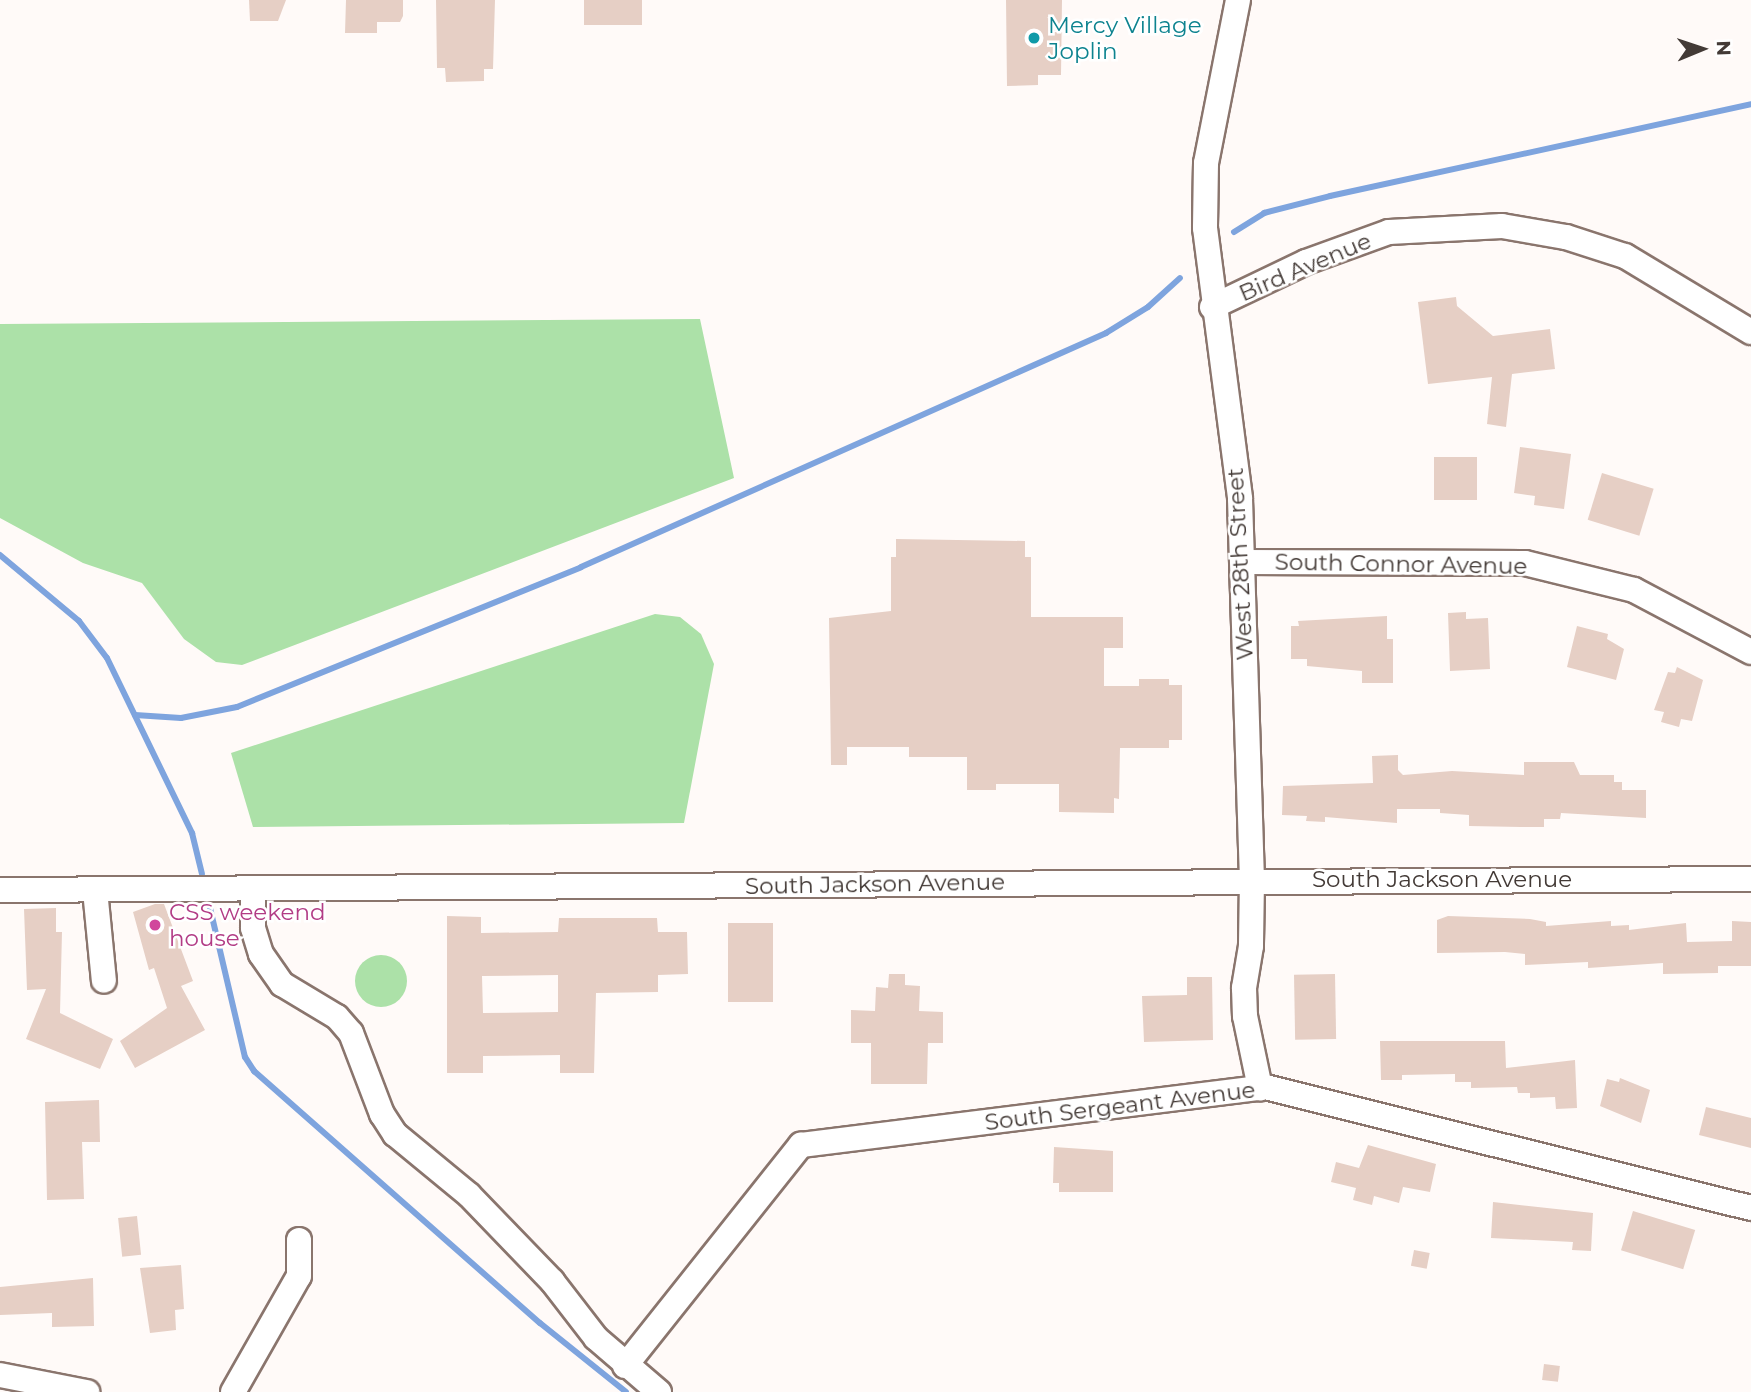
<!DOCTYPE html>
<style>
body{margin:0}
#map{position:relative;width:1751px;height:1392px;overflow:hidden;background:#fffaf8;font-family:Montserrat,sans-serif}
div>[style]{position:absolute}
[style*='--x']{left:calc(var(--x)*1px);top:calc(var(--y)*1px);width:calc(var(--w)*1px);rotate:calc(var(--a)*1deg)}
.green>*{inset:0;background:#ace1a8}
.round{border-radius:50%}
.stream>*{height:6px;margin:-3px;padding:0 3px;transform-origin:3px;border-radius:3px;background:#7ea4de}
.building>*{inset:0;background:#e6cfc5;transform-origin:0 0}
.roads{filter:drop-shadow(2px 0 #8a756d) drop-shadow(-2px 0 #8a756d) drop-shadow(0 2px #8a756d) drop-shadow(0 -2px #8a756d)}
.street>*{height:24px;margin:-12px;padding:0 12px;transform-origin:12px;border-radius:12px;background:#fff}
.dots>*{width:19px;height:19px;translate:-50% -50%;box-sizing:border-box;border:4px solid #fff;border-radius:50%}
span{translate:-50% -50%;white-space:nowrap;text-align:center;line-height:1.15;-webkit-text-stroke:5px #fff;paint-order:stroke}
.culture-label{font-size:23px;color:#0d838f}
.left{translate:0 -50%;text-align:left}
.street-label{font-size:23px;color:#433a36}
.hotel-label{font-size:23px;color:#b23c85}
.north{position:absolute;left:1667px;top:14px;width:70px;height:70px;-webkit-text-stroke:5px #fff;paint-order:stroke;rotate:88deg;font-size:19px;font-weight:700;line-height:28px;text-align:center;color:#433a36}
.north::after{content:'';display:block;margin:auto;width:24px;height:32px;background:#433a36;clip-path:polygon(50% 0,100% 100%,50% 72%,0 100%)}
</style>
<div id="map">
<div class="green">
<div style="clip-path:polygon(700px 319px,734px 478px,242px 665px,216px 662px,184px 639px,142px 583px,83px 563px,0 518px,0 324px)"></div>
<div style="clip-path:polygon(655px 614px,680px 617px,701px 634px,714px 664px,684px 823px,253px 827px,231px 753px)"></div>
<div class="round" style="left:355px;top:955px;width:52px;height:52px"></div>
</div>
<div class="stream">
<div style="--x:1234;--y:232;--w:36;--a:-32"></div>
<div style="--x:1264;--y:213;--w:68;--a:-14.4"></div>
<div style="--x:1330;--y:196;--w:431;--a:-12.3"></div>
<div style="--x:0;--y:555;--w:103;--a:39.9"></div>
<div style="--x:79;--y:621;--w:46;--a:52.9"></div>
<div style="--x:107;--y:658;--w:195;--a:64.1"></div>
<div style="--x:192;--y:833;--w:42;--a:76.3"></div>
<div style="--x:135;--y:715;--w:46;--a:3.7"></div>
<div style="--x:181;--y:718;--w:57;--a:-11.1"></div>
<div style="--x:237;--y:707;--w:371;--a:-22.1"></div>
<div style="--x:581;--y:567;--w:575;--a:-24.02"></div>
<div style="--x:1106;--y:333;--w:49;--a:-31.8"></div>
<div style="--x:1148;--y:307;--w:43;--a:-42.2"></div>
<div style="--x:210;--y:908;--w:153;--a:76.8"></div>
<div style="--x:245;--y:1057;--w:17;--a:57"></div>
<div style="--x:254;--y:1071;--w:381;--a:41.4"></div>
<div style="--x:540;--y:1323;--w:110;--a:38.7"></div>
</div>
<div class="building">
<div style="clip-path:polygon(249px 0,286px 0,278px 21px,250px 21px)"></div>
<div style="clip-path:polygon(346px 0,403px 0,403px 16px,400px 22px,377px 22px,377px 33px,345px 33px)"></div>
<div style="clip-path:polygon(436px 0,495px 0,493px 69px,484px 69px,484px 81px,446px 82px,445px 68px,437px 68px)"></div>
<div style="left:584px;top:0;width:58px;height:25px"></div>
<div style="clip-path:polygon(1006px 0,1062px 0,1061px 75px,1038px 75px,1038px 85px,1007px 86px)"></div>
<div style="clip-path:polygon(1456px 297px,1457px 306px,1493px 336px,1550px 329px,1555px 369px,1512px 374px,1506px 427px,1487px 424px,1492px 377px,1428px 384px,1418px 302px)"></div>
<div style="clip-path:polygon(1520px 447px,1571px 454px,1564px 509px,1534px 505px,1535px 496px,1514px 493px)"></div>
<div style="left:1434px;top:457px;width:43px;height:43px"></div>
<div style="left:1602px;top:473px;width:54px;height:49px;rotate:17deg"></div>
<div style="clip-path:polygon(896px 539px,1025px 541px,1025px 557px,1031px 557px,1031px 617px,1123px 617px,1123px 648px,1104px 648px,1104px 686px,1139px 686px,1139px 679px,1169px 679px,1169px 685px,1182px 685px,1182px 740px,1169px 740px,1169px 748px,1120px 748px,1119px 799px,1114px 798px,1114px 813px,1059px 812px,1059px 784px,996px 784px,996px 790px,967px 790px,967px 757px,909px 757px,909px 747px,847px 747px,847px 765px,831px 765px,829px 618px,891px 611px,891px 557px,896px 557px)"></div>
<div style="clip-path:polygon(1466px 612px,1466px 619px,1488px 618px,1490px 669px,1450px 671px,1448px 613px)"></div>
<div style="clip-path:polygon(1387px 616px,1387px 639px,1393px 639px,1393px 683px,1362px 683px,1362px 671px,1307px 666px,1307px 659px,1291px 659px,1291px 626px,1299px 626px,1298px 621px)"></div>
<div style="clip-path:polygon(1577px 626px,1608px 634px,1607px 639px,1624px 649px,1616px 680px,1567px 667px)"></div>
<div style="clip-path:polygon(1677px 667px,1703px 680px,1692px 721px,1681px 719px,1679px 727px,1661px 722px,1664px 712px,1654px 710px,1668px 672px,1675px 673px)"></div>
<div style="clip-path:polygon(1398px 755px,1398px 770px,1403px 775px,1452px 771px,1524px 775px,1524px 762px,1574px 762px,1580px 775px,1614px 775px,1614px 782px,1622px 782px,1622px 790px,1646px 790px,1646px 818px,1561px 813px,1560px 819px,1544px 819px,1544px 827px,1521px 827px,1469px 826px,1469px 815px,1440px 813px,1440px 809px,1397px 809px,1397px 823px,1325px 817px,1325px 822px,1306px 821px,1307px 816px,1282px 815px,1283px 786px,1373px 783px,1372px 756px)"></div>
<div style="clip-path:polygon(155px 904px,164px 904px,193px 981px,181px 986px,205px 1030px,135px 1068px,120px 1041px,167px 1008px,154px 968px,149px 970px,133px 912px)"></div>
<div style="clip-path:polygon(56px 908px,56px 932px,62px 932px,60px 1013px,113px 1039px,100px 1069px,26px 1039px,46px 989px,27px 990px,24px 909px)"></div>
<div style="clip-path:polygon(evenodd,447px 916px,481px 917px,481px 933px,558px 932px,559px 918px,657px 918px,658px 932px,687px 932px,688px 974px,658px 975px,658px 992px,596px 993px,594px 1073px,560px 1073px,560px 1055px,483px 1056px,483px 1073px,447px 1073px,447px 916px,558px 975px,558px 1012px,483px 1013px,482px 976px,558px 975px)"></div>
<div style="clip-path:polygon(1448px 916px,1530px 919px,1546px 922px,1546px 926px,1611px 921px,1611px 926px,1629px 925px,1629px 930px,1686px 923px,1687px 942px,1732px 941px,1732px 921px,1751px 922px,1751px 966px,1718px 966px,1718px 973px,1663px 974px,1663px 963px,1588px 968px,1588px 962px,1525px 965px,1525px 954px,1505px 952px,1437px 953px,1437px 920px)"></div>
<div style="left:728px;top:923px;width:45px;height:79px"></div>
<div style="clip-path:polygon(889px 974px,905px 974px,905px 985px,920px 986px,919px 1011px,943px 1012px,943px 1043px,928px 1043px,927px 1084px,871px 1084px,871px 1043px,851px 1043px,851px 1010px,875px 1011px,876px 987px,888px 988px)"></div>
<div style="left:1335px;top:974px;width:65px;height:41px;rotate:89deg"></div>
<div style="clip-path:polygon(1187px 977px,1212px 977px,1213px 1040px,1144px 1042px,1142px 996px,1187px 995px)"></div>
<div style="clip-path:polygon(1380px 1041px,1505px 1041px,1506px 1068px,1575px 1060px,1577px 1108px,1556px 1109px,1555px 1097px,1530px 1098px,1530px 1093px,1518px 1093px,1517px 1087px,1471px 1088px,1471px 1082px,1455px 1082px,1455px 1074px,1402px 1075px,1402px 1080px,1381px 1080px)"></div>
<div style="clip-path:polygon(1620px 1078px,1650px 1090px,1641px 1123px,1600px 1106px,1607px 1079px,1619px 1082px)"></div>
<div style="clip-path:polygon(99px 1100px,100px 1142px,82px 1142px,84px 1199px,47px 1200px,45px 1102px)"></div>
<div style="clip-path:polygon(1706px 1107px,1751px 1118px,1751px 1148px,1699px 1135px)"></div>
<div style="clip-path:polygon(1368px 1145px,1436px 1164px,1430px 1192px,1403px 1187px,1399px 1203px,1374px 1196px,1372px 1205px,1353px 1200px,1356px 1188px,1331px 1182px,1336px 1162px,1359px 1168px)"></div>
<div style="clip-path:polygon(1054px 1147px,1113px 1151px,1113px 1192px,1059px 1192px,1059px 1183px,1053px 1183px)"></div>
<div style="clip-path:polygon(1493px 1202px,1593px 1213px,1591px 1251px,1572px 1250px,1573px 1242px,1491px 1238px)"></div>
<div style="left:1633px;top:1211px;width:65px;height:41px;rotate:17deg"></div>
<div style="left:137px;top:1216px;width:39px;height:19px;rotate:84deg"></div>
<div style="left:1414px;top:1250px;width:16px;height:16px;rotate:11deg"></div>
<div style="clip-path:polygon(181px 1265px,184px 1309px,175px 1310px,176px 1330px,150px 1333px,140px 1268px)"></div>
<div style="clip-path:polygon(93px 1278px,94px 1326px,52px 1327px,52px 1313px,0 1315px,0 1287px)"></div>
<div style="left:1544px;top:1364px;width:16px;height:16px;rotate:7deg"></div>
</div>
<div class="roads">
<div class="street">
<div style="--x:1238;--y:0;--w:166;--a:101.1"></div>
<div style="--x:1206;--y:163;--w:65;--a:90.9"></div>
<div style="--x:1205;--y:228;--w:273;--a:82.6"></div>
<div style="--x:1240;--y:499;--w:381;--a:88.2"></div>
<div style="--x:1252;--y:880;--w:66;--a:90.9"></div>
<div style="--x:1251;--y:946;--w:43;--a:99.5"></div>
<div style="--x:1244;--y:988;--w:28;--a:88"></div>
<div style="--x:1245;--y:1016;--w:74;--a:78.2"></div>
<div style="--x:1212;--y:307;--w:104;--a:-25.6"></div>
<div style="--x:1306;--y:262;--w:88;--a:-19.9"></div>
<div style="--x:1389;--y:232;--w:113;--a:-3"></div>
<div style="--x:1502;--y:226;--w:65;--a:9.8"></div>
<div style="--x:1566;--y:237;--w:62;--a:17.9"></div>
<div style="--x:1625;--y:256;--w:147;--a:31.1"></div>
<div style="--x:1243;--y:562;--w:282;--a:0.2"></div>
<div style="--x:1525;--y:563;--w:112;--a:13.9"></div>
<div style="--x:1634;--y:590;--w:132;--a:27.9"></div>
<div style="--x:0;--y:890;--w:1751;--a:-0.36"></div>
<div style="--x:95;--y:890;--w:91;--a:84.4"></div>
<div style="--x:253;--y:891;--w:37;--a:90"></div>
<div style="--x:253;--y:928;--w:27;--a:73"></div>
<div style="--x:261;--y:954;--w:37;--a:55"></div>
<div style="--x:282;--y:984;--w:64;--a:31"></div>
<div style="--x:337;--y:1017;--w:21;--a:49"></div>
<div style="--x:351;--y:1033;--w:87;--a:69.1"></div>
<div style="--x:382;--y:1114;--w:24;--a:57"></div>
<div style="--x:395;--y:1134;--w:96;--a:39.5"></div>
<div style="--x:469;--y:1195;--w:120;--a:46"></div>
<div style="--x:552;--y:1281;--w:72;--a:52.3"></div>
<div style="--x:596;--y:1338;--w:83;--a:40.6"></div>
<div style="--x:625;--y:1366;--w:283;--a:-51.5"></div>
<div style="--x:801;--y:1145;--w:468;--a:-7.1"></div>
<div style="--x:1265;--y:1087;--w:501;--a:13.98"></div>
<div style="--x:0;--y:1375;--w:89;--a:11.1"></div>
<div style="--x:233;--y:1392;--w:133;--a:-60.4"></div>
<div style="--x:299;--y:1276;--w:36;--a:-90"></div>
</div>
</div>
<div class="dots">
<div style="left:1034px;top:38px;background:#0f9aa8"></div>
<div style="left:155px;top:925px;background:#d1479c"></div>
</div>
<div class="culture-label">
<span class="left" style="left:1048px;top:38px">Mercy Village<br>Joplin</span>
</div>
<div class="street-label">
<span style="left:1305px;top:267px;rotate:-23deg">Bird Avenue</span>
<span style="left:1240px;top:564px;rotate:-93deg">West 28th Street</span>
<span style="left:1401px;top:564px;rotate:1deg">South Connor Avenue</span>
<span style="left:1442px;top:879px">South Jackson Avenue</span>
<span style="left:875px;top:884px;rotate:-1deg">South Jackson Avenue</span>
<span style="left:1120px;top:1106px;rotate:-7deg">South Sergeant Avenue</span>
</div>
<div class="hotel-label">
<span class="left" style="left:169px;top:925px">CSS weekend<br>house</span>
</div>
<div class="north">N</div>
</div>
